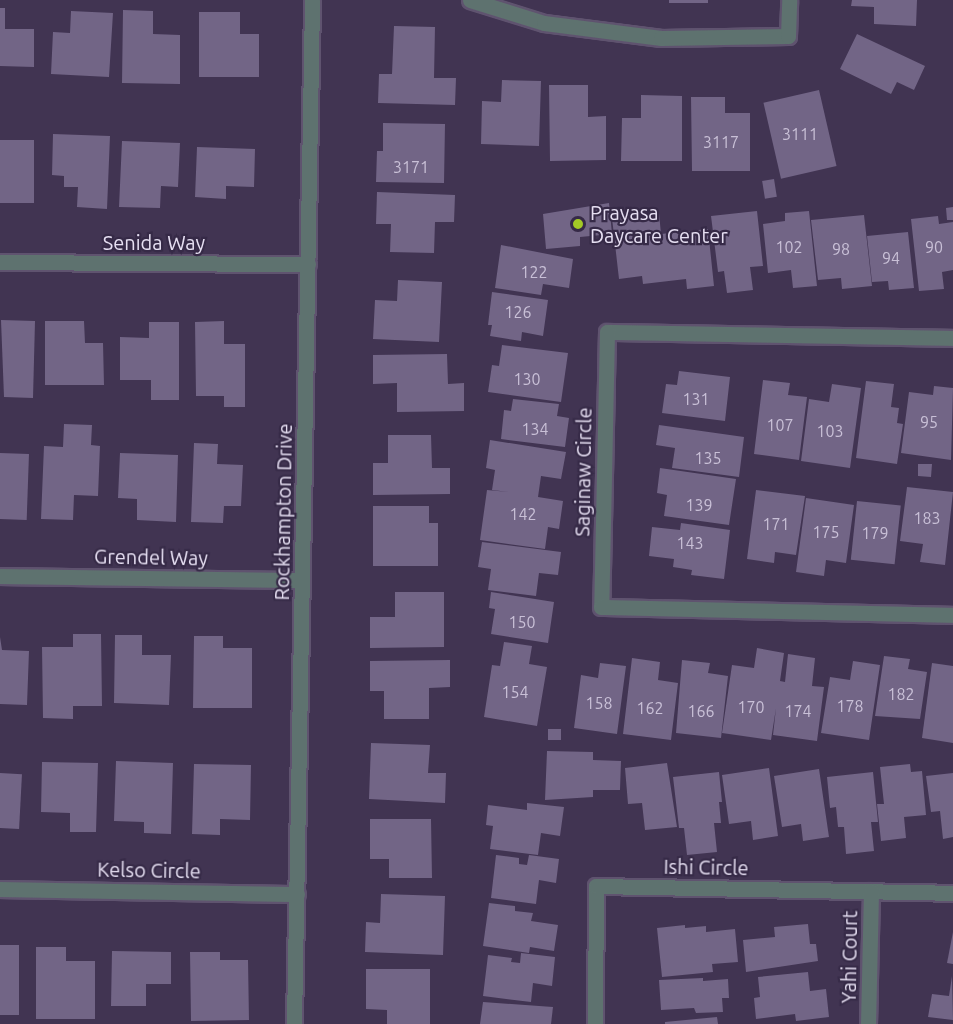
<!DOCTYPE html>
<style>
body{margin:0}
#map{position:relative;width:953px;height:1024px;overflow:hidden;background:#413452;font-family:Ubuntu,sans-serif}
div>[style]{position:absolute}
[style*='--x']{left:calc(var(--x)*1px);top:calc(var(--y)*1px);width:calc(var(--w)*1px);rotate:calc(var(--a)*1deg)}
.building>*{inset:0;background:#726586;transform-origin:0 0}
.roads{filter:drop-shadow(2px 0 #5f536f) drop-shadow(-2px 0 #5f536f) drop-shadow(0 2px #5f536f) drop-shadow(0 -2px #5f536f)}
.minor>*{height:15px;margin:-7.5px;padding:0 7.5px;transform-origin:7.5px;border-radius:7.5px;background:#5e726f}
.dots>*{width:16px;height:16px;translate:-50% -50%;box-sizing:border-box;border:3px solid #362a47;border-radius:50%}
span{translate:-50% -50%;white-space:nowrap;text-align:center;line-height:1.15;-webkit-text-stroke:4.5px #362a47;paint-order:stroke}
.number-label{font-size:16px;color:#c9c0d7}
.number-label span{-webkit-text-stroke-width:0}
.poi-label{font-size:20px;color:#e6dff2}
.left{translate:0 -50%;text-align:left}
.street-label{font-size:20px;color:#e6dff2}
</style>
<div id="map">
<div class="building">
<div style="left:669px;top:0;width:39px;height:3px"></div>
<div style="clip-path:polygon(852px 0,917px 0,916px 26px,874px 24px,874px 7px,851px 6px)"></div>
<div style="clip-path:polygon(0 8px,5px 8px,5px 29px,34px 29px,34px 67px,0 66px)"></div>
<div style="clip-path:polygon(123px 10px,153px 11px,153px 34px,180px 35px,180px 84px,122px 83px)"></div>
<div style="clip-path:polygon(71px 11px,113px 13px,109px 77px,51px 74px,53px 32px,70px 33px)"></div>
<div style="clip-path:polygon(199px 12px,240px 12px,240px 34px,259px 34px,259px 77px,199px 77px)"></div>
<div style="clip-path:polygon(394px 26px,435px 27px,434px 78px,456px 78px,455px 105px,378px 103px,379px 74px,392px 74px)"></div>
<div style="clip-path:polygon(857px 34px,925px 66px,914px 90px,897px 82px,891px 94px,840px 69px)"></div>
<div style="clip-path:polygon(502px 80px,541px 81px,539px 146px,481px 144px,482px 101px,501px 102px)"></div>
<div style="clip-path:polygon(549px 85px,588px 85px,588px 117px,606px 116px,606px 160px,550px 161px)"></div>
<div style="left:819px;top:90px;width:78px;height:57px;rotate:77deg"></div>
<div style="clip-path:polygon(641px 95px,682px 96px,682px 161px,621px 161px,622px 118px,641px 118px)"></div>
<div style="clip-path:polygon(691px 97px,725px 97px,725px 113px,750px 113px,750px 171px,692px 171px)"></div>
<div style="clip-path:polygon(383px 123px,445px 124px,444px 183px,376px 182px,377px 151px,383px 151px)"></div>
<div style="clip-path:polygon(53px 134px,110px 136px,107px 209px,77px 207px,78px 187px,64px 187px,64px 176px,52px 175px)"></div>
<div style="left:0;top:140px;width:34px;height:63px"></div>
<div style="clip-path:polygon(122px 141px,180px 143px,178px 187px,161px 186px,160px 208px,119px 207px)"></div>
<div style="clip-path:polygon(197px 147px,255px 149px,254px 187px,226px 186px,226px 199px,195px 197px)"></div>
<div style="left:774px;top:179px;width:18px;height:12px;rotate:81deg"></div>
<div style="clip-path:polygon(377px 192px,455px 195px,454px 222px,435px 222px,434px 253px,390px 252px,391px 224px,376px 224px)"></div>
<div style="clip-path:polygon(609px 203px,612px 234px,580px 237px,580px 246px,546px 249px,543px 214px)"></div>
<div style="clip-path:polygon(953px 207px,953px 220px,947px 220px,946px 208px)"></div>
<div style="clip-path:polygon(757px 211px,763px 266px,750px 267px,753px 290px,727px 293px,724px 271px,718px 272px,711px 216px)"></div>
<div style="clip-path:polygon(809px 211px,817px 286px,793px 288px,791px 270px,768px 273px,763px 224px,785px 221px,785px 213px)"></div>
<div style="clip-path:polygon(659px 213px,661px 234px,708px 229px,714px 286px,687px 289px,686px 279px,643px 284px,642px 276px,619px 279px,612px 218px)"></div>
<div style="clip-path:polygon(864px 215px,872px 286px,842px 289px,841px 278px,818px 280px,811px 220px)"></div>
<div style="clip-path:polygon(938px 216px,939px 224px,953px 222px,953px 270px,942px 272px,944px 289px,919px 291px,911px 219px)"></div>
<div style="clip-path:polygon(908px 232px,914px 288px,889px 290px,888px 281px,872px 282px,867px 236px)"></div>
<div style="clip-path:polygon(501px 245px,573px 259px,569px 288px,543px 284px,541px 295px,495px 288px)"></div>
<div style="clip-path:polygon(398px 280px,442px 282px,439px 342px,373px 339px,375px 300px,397px 301px)"></div>
<div style="clip-path:polygon(492px 292px,548px 300px,543px 336px,522px 332px,521px 341px,490px 336px,492px 325px,488px 325px)"></div>
<div style="clip-path:polygon(1px 320px,35px 321px,33px 398px,4px 397px)"></div>
<div style="clip-path:polygon(45px 321px,84px 321px,85px 343px,103px 343px,104px 385px,45px 385px)"></div>
<div style="clip-path:polygon(224px 321px,224px 344px,245px 344px,245px 407px,224px 407px,224px 396px,196px 396px,195px 322px)"></div>
<div style="clip-path:polygon(149px 322px,179px 322px,179px 400px,151px 400px,151px 380px,120px 380px,120px 337px,149px 338px)"></div>
<div style="clip-path:polygon(502px 345px,568px 353px,561px 402px,488px 392px,492px 365px,499px 366px)"></div>
<div style="clip-path:polygon(447px 354px,448px 384px,464px 383px,464px 411px,397px 412px,397px 383px,373px 384px,373px 355px)"></div>
<div style="clip-path:polygon(679px 371px,730px 377px,725px 421px,662px 413px,666px 384px,677px 385px)"></div>
<div style="clip-path:polygon(763px 380px,790px 383px,788px 395px,807px 397px,799px 460px,754px 454px)"></div>
<div style="clip-path:polygon(866px 381px,894px 384px,891px 407px,899px 408px,897px 423px,903px 424px,897px 464px,856px 458px)"></div>
<div style="clip-path:polygon(832px 384px,861px 388px,850px 468px,801px 461px,809px 399px,829px 402px)"></div>
<div style="clip-path:polygon(934px 386px,953px 388px,951px 460px,901px 453px,909px 392px,933px 395px)"></div>
<div style="clip-path:polygon(513px 399px,559px 404px,557px 416px,569px 418px,565px 447px,501px 439px,504px 410px,511px 411px)"></div>
<div style="clip-path:polygon(64px 424px,92px 425px,91px 445px,100px 446px,98px 496px,74px 495px,73px 520px,41px 519px,44px 446px,63px 447px)"></div>
<div style="clip-path:polygon(659px 425px,744px 437px,739px 477px,672px 468px,675px 448px,656px 445px)"></div>
<div style="clip-path:polygon(388px 435px,431px 435px,432px 468px,450px 468px,450px 494px,373px 495px,373px 463px,388px 463px)"></div>
<div style="clip-path:polygon(490px 440px,566px 452px,561px 479px,541px 476px,538px 497px,563px 501px,559px 529px,548px 527px,545px 549px,480px 540px,487px 490px,509px 492px,492px 490px,495px 470px,486px 468px)"></div>
<div style="clip-path:polygon(194px 443px,218px 444px,217px 464px,243px 465px,241px 506px,224px 506px,223px 523px,191px 522px)"></div>
<div style="left:0;top:453px;width:29px;height:66px;rotate:2deg"></div>
<div style="clip-path:polygon(120px 453px,178px 455px,176px 522px,137px 520px,137px 499px,118px 498px)"></div>
<div style="clip-path:polygon(918px 464px,932px 464px,931px 477px,918px 476px)"></div>
<div style="clip-path:polygon(660px 468px,736px 479px,729px 525px,664px 516px,667px 495px,657px 493px)"></div>
<div style="clip-path:polygon(907px 487px,953px 492px,945px 565px,920px 562px,923px 544px,900px 541px)"></div>
<div style="clip-path:polygon(756px 490px,805px 496px,796px 555px,775px 552px,774px 563px,747px 559px)"></div>
<div style="clip-path:polygon(806px 498px,854px 505px,846px 563px,826px 560px,824px 576px,796px 572px)"></div>
<div style="left:857px;top:501px;width:44px;height:59px;rotate:6deg"></div>
<div style="clip-path:polygon(373px 506px,429px 506px,429px 523px,438px 523px,438px 566px,373px 566px)"></div>
<div style="clip-path:polygon(681px 523px,730px 530px,724px 579px,691px 575px,692px 570px,673px 567px,674px 559px,649px 556px,652px 527px,680px 530px)"></div>
<div style="clip-path:polygon(482px 542px,561px 552px,558px 575px,539px 573px,536px 596px,488px 590px,491px 569px,478px 567px)"></div>
<div style="clip-path:polygon(395px 592px,444px 592px,444px 647px,370px 648px,370px 617px,395px 617px)"></div>
<div style="clip-path:polygon(491px 592px,554px 602px,548px 643px,491px 634px,495px 609px,489px 608px)"></div>
<div style="clip-path:polygon(73px 634px,101px 634px,102px 706px,73px 706px,73px 719px,43px 718px,42px 647px,73px 647px)"></div>
<div style="clip-path:polygon(115px 635px,142px 635px,142px 655px,171px 655px,169px 705px,114px 703px)"></div>
<div style="clip-path:polygon(194px 636px,223px 636px,223px 648px,252px 648px,252px 708px,193px 708px)"></div>
<div style="clip-path:polygon(0 637px,2px 650px,29px 651px,27px 705px,0 704px)"></div>
<div style="clip-path:polygon(504px 642px,532px 646px,529px 664px,547px 667px,537px 726px,484px 717px,492px 665px,500px 666px)"></div>
<div style="clip-path:polygon(757px 648px,784px 653px,780px 681px,785px 682px,788px 654px,815px 658px,812px 686px,824px 687px,817px 741px,773px 735px,776px 708px,771px 740px,722px 733px,732px 665px,754px 668px)"></div>
<div style="clip-path:polygon(884px 656px,910px 659px,908px 669px,927px 672px,920px 719px,875px 716px)"></div>
<div style="clip-path:polygon(632px 658px,660px 662px,658px 680px,678px 683px,671px 740px,623px 734px)"></div>
<div style="clip-path:polygon(450px 660px,450px 687px,429px 688px,429px 719px,384px 719px,384px 691px,370px 691px,370px 661px)"></div>
<div style="clip-path:polygon(682px 660px,710px 663px,708px 673px,728px 676px,721px 738px,676px 733px)"></div>
<div style="clip-path:polygon(853px 661px,880px 665px,869px 740px,821px 733px,830px 677px,850px 680px)"></div>
<div style="clip-path:polygon(600px 663px,626px 666px,617px 734px,574px 728px,581px 675px,598px 678px)"></div>
<div style="clip-path:polygon(932px 663px,953px 666px,953px 743px,922px 738px)"></div>
<div style="left:548px;top:729px;width:13px;height:11px"></div>
<div style="clip-path:polygon(371px 743px,430px 745px,428px 773px,446px 773px,445px 803px,369px 799px)"></div>
<div style="clip-path:polygon(547px 751px,593px 752px,593px 760px,621px 761px,620px 790px,593px 790px,593px 797px,545px 800px)"></div>
<div style="clip-path:polygon(116px 761px,173px 763px,171px 834px,144px 833px,144px 822px,114px 821px)"></div>
<div style="clip-path:polygon(42px 762px,98px 763px,96px 832px,70px 832px,70px 813px,41px 812px)"></div>
<div style="clip-path:polygon(667px 763px,677px 827px,645px 830px,642px 803px,628px 804px,625px 768px)"></div>
<div style="clip-path:polygon(194px 764px,251px 765px,250px 820px,220px 819px,220px 835px,192px 834px)"></div>
<div style="clip-path:polygon(910px 764px,911px 772px,922px 771px,926px 815px,904px 817px,906px 838px,881px 841px,877px 804px,884px 804px,880px 767px)"></div>
<div style="clip-path:polygon(769px 768px,778px 836px,753px 840px,751px 821px,729px 824px,722px 775px)"></div>
<div style="clip-path:polygon(819px 769px,829px 837px,803px 841px,801px 824px,782px 827px,774px 776px)"></div>
<div style="clip-path:polygon(719px 772px,722px 802px,719px 802px,721px 823px,714px 823px,717px 852px,687px 855px,684px 828px,679px 828px,673px 777px)"></div>
<div style="clip-path:polygon(873px 772px,878px 822px,871px 822px,874px 851px,846px 854px,844px 827px,838px 827px,836px 807px,830px 808px,827px 777px)"></div>
<div style="left:0;top:773px;width:22px;height:55px;rotate:3deg"></div>
<div style="clip-path:polygon(953px 773px,953px 837px,943px 839px,940px 811px,931px 812px,926px 776px)"></div>
<div style="clip-path:polygon(527px 803px,564px 807px,560px 836px,541px 833px,538px 855px,490px 849px,493px 826px,486px 825px,488px 805px,527px 810px)"></div>
<div style="clip-path:polygon(370px 819px,431px 819px,432px 878px,389px 878px,389px 859px,370px 859px)"></div>
<div style="clip-path:polygon(496px 855px,519px 858px,519px 864px,527px 865px,529px 855px,559px 859px,556px 883px,539px 880px,536px 904px,491px 898px)"></div>
<div style="clip-path:polygon(381px 894px,445px 896px,443px 955px,365px 952px,366px 922px,380px 923px)"></div>
<div style="clip-path:polygon(489px 903px,515px 906px,515px 911px,533px 913px,531px 921px,558px 925px,554px 951px,530px 947px,529px 953px,483px 946px)"></div>
<div style="clip-path:polygon(808px 924px,810px 944px,816px 944px,818px 961px,746px 972px,743px 940px,775px 937px,774px 927px)"></div>
<div style="clip-path:polygon(685px 925px,685px 928px,706px 926px,706px 932px,735px 929px,738px 962px,712px 964px,713px 972px,662px 977px,657px 928px)"></div>
<div style="clip-path:polygon(953px 932px,953px 964px,947px 963px)"></div>
<div style="left:0;top:945px;width:19px;height:70px"></div>
<div style="clip-path:polygon(36px 947px,66px 947px,66px 961px,95px 961px,95px 1019px,36px 1019px)"></div>
<div style="clip-path:polygon(112px 951px,171px 952px,171px 984px,146px 984px,146px 1006px,111px 1006px)"></div>
<div style="clip-path:polygon(190px 952px,220px 952px,220px 960px,248px 960px,249px 1020px,191px 1021px)"></div>
<div style="clip-path:polygon(521px 953px,555px 957px,552px 986px,533px 983px,531px 1002px,483px 996px,488px 955px,512px 958px,511px 962px,520px 963px)"></div>
<div style="clip-path:polygon(366px 969px,430px 969px,430px 1024px,387px 1024px,387px 1010px,366px 1009px)"></div>
<div style="clip-path:polygon(808px 972px,810px 991px,826px 989px,829px 1017px,796px 1021px,795px 1014px,756px 1019px,754px 998px,760px 997px,758px 977px)"></div>
<div style="clip-path:polygon(952px 976px,953px 1020px,928px 1017px,932px 994px,949px 996px)"></div>
<div style="clip-path:polygon(703px 978px,703px 981px,728px 979px,729px 998px,722px 998px,723px 1012px,696px 1013px,694px 1008px,661px 1010px,659px 980px)"></div>
<div style="clip-path:polygon(483px 1002px,553px 1007px,551px 1024px,480px 1024px)"></div>
<div style="clip-path:polygon(717px 1017px,718px 1024px,665px 1024px,665px 1022px)"></div>
</div>
<div class="roads">
<div class="minor">
<div style="--x:470;--y:0;--w:77;--a:17.3"></div>
<div style="--x:544;--y:23;--w:118;--a:7.3"></div>
<div style="--x:661;--y:38;--w:127;--a:-0.9"></div>
<div style="--x:788;--y:36;--w:36;--a:-88"></div>
<div style="--x:0;--y:262;--w:308;--a:0.4"></div>
<div style="--x:953;--y:338;--w:346;--a:-179"></div>
<div style="--x:607;--y:332;--w:275;--a:91.2"></div>
<div style="--x:601;--y:607;--w:352;--a:1.3"></div>
<div style="--x:0;--y:576;--w:302;--a:0.8"></div>
<div style="--x:0;--y:889;--w:297;--a:1"></div>
<div style="--x:294;--y:1024;--w:1024;--a:-88.99"></div>
<div style="--x:595;--y:1024;--w:138;--a:-89.6"></div>
<div style="--x:596;--y:886;--w:357;--a:1.1"></div>
<div style="--x:868;--y:1024;--w:133;--a:-88.7"></div>
</div>
</div>
<div class="dots">
<div style="left:578px;top:224px;background:#a3c926"></div>
</div>
<div class="number-label">
<span style="left:800px;top:134px">3111</span>
<span style="left:721px;top:142px">3117</span>
<span style="left:411px;top:167px">3171</span>
<span style="left:789px;top:247px">102</span>
<span style="left:934px;top:247px">90</span>
<span style="left:841px;top:249px">98</span>
<span style="left:891px;top:258px">94</span>
<span style="left:534px;top:272px">122</span>
<span style="left:518px;top:312px">126</span>
<span style="left:527px;top:379px">130</span>
<span style="left:696px;top:399px">131</span>
<span style="left:929px;top:422px">95</span>
<span style="left:780px;top:425px">107</span>
<span style="left:535px;top:429px">134</span>
<span style="left:830px;top:431px">103</span>
<span style="left:708px;top:458px">135</span>
<span style="left:699px;top:505px">139</span>
<span style="left:523px;top:514px">142</span>
<span style="left:927px;top:518px">183</span>
<span style="left:776px;top:524px">171</span>
<span style="left:826px;top:532px">175</span>
<span style="left:875px;top:533px">179</span>
<span style="left:690px;top:543px">143</span>
<span style="left:522px;top:622px">150</span>
<span style="left:515px;top:692px">154</span>
<span style="left:901px;top:694px">182</span>
<span style="left:599px;top:703px">158</span>
<span style="left:850px;top:706px">178</span>
<span style="left:751px;top:707px">170</span>
<span style="left:650px;top:708px">162</span>
<span style="left:701px;top:711px">166</span>
<span style="left:798px;top:711px">174</span>
</div>
<div class="poi-label">
<span class="left" style="left:590px;top:224px">Prayasa<br>Daycare Center</span>
</div>
<div class="street-label">
<span style="left:154px;top:242px">Senida Way</span>
<span style="left:583px;top:472px;rotate:-89deg">Saginaw Circle</span>
<span style="left:283px;top:512px;rotate:-89deg">Rockhampton Drive</span>
<span style="left:151px;top:557px;rotate:1deg">Grendel Way</span>
<span style="left:706px;top:867px;rotate:1deg">Ishi Circle</span>
<span style="left:149px;top:870px;rotate:1deg">Kelso Circle</span>
<span style="left:849px;top:957px;rotate:-89deg">Yahi Court</span>
</div>
</div>
